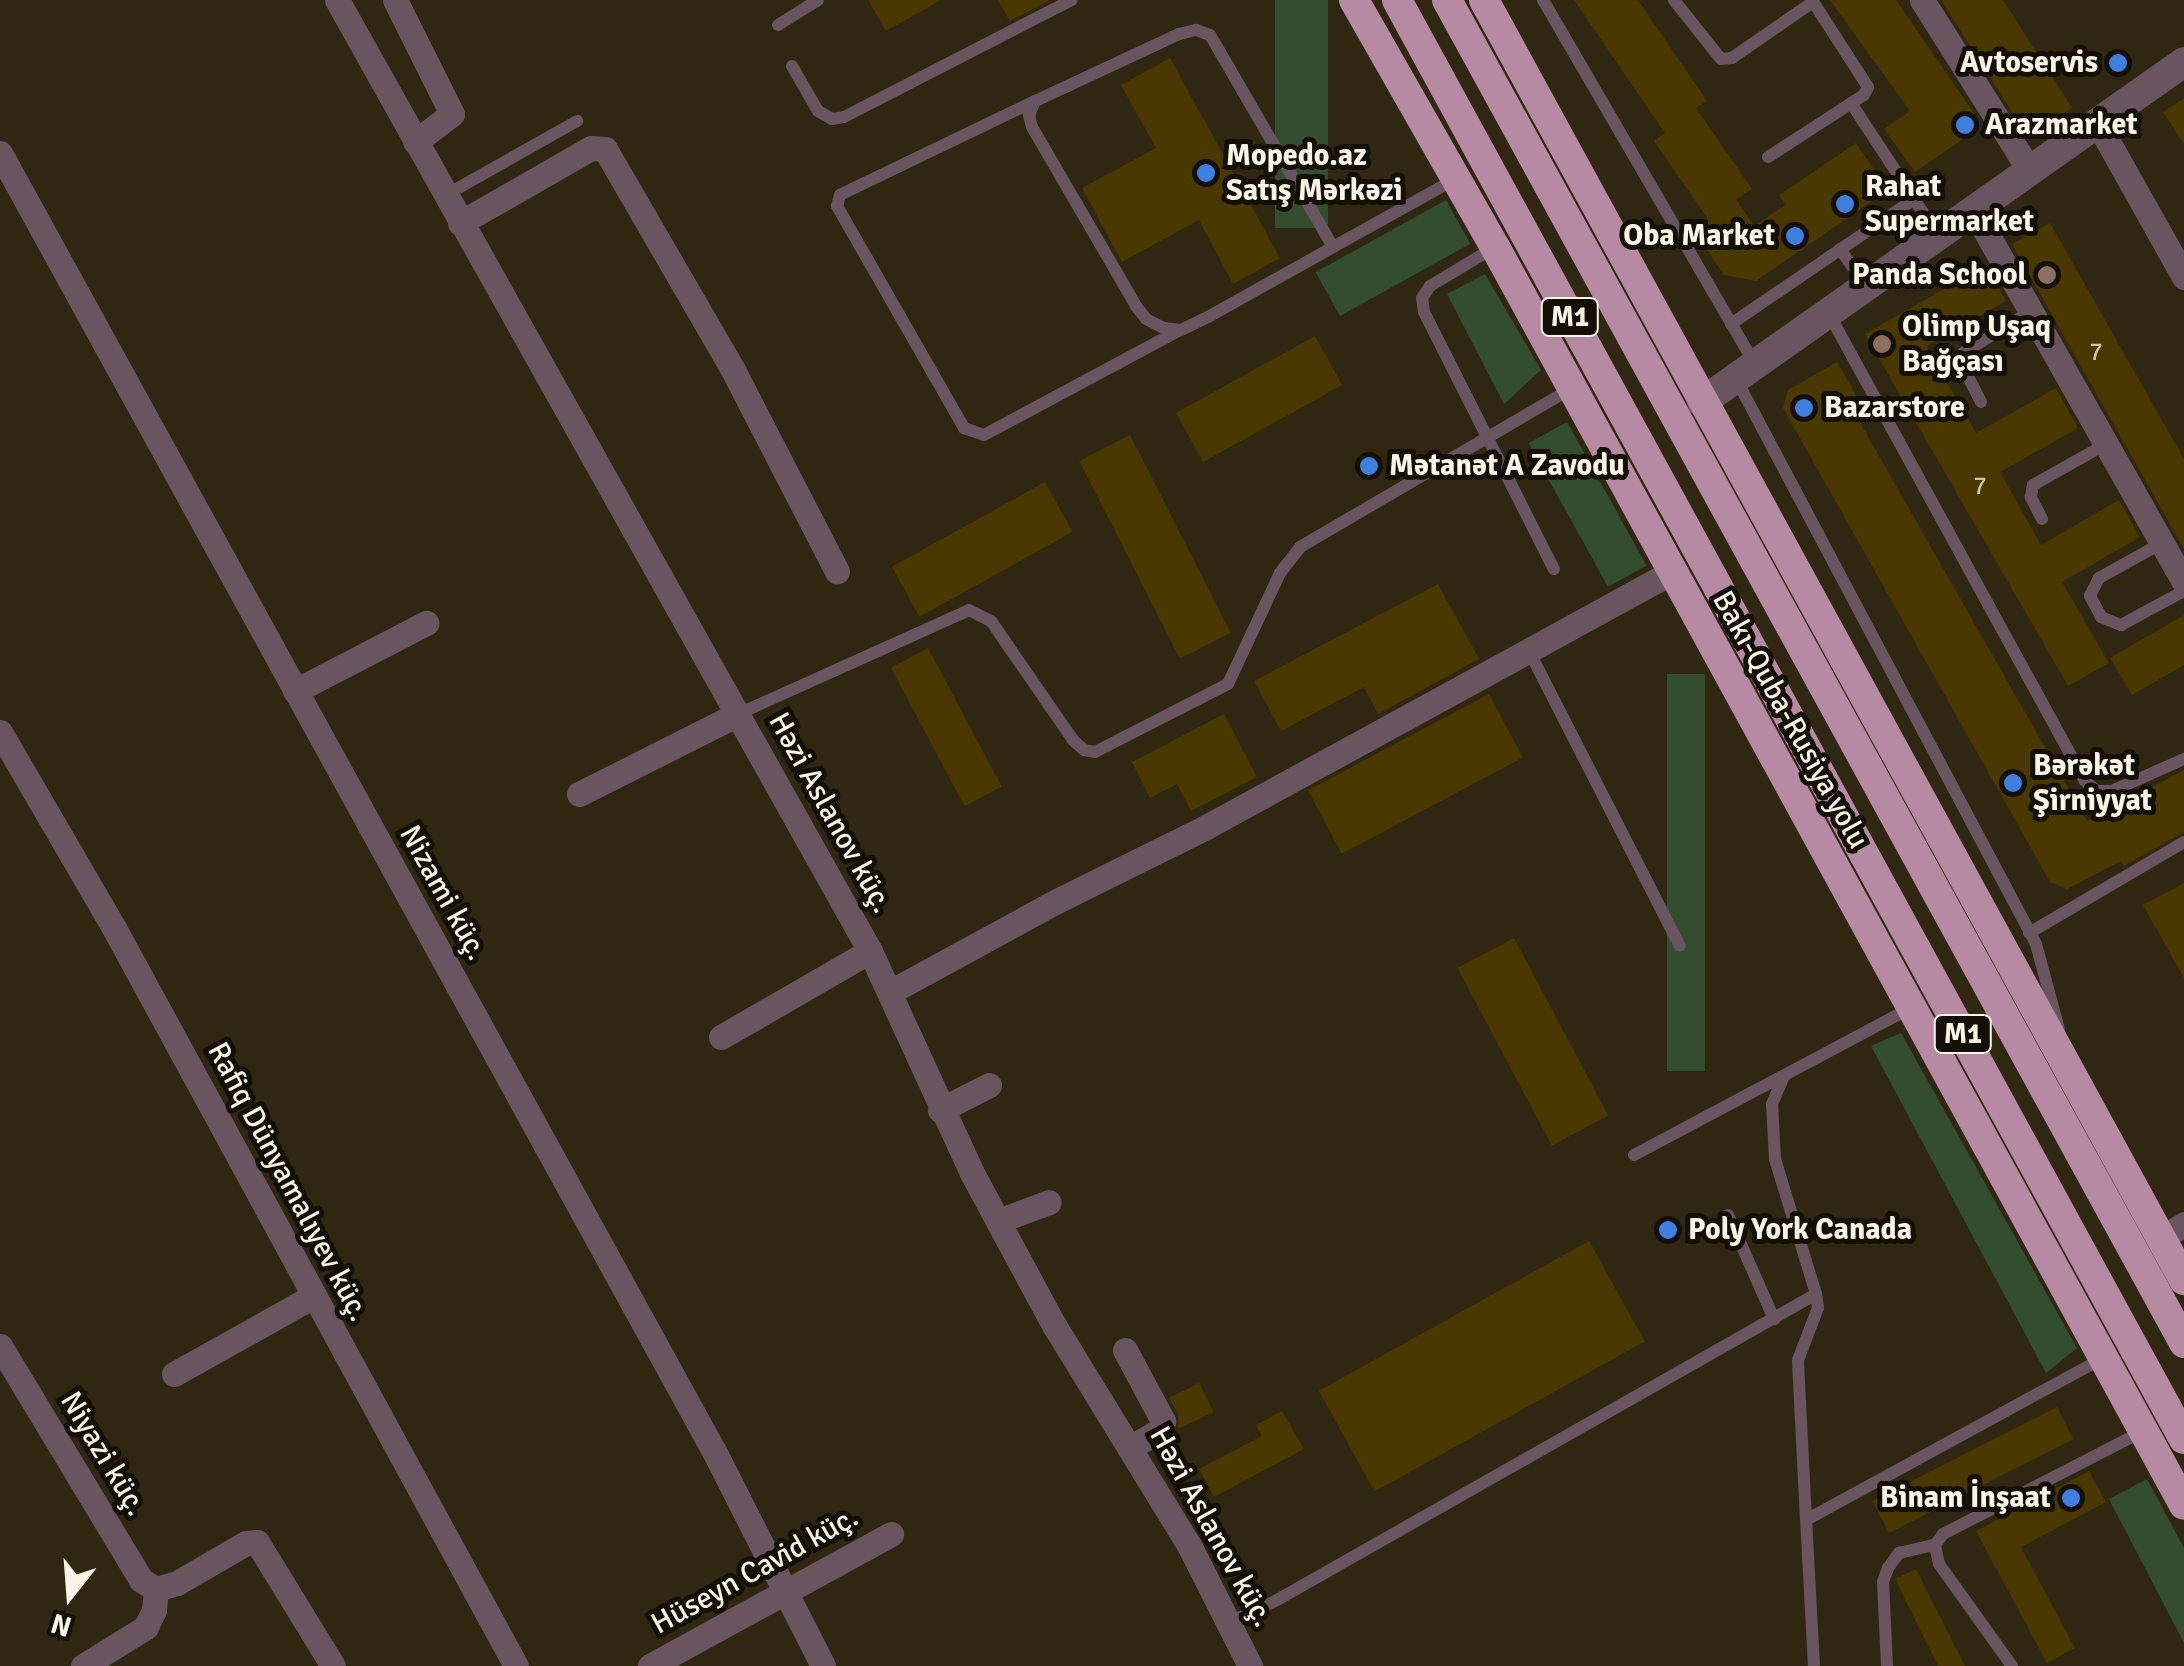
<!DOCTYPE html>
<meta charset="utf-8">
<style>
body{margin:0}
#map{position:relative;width:2184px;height:1666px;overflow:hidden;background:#2f2712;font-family:Signika,sans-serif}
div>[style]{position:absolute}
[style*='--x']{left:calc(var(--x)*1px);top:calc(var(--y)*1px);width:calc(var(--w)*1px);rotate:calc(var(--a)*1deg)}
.green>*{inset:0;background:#334e2f;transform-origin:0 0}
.building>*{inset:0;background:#4a3801;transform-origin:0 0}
.service>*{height:12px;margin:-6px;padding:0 6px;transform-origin:6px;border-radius:6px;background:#695560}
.minor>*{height:25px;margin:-12.5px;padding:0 12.5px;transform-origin:12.5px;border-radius:12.5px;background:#695560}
.tertiary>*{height:30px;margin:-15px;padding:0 15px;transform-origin:15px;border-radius:15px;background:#695560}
.trunk>*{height:30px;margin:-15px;padding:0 15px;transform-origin:15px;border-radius:15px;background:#b78aa3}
.dots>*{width:28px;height:28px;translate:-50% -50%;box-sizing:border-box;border:5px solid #141007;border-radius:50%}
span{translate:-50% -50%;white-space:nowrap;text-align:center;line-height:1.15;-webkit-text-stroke:10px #141007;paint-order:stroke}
.number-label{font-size:25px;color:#cdc5ae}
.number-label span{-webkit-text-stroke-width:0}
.shield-label span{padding:2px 8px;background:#141007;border:2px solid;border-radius:8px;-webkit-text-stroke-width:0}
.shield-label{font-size:28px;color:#f9f4e7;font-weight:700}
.poi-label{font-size:30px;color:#f9f4e7;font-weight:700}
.right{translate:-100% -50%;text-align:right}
.left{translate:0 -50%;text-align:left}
.street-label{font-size:30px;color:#f9f4e7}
.north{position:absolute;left:20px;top:1546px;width:100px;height:100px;-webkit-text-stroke:8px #141007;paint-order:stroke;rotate:197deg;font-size:28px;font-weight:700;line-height:40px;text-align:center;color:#f9f4e7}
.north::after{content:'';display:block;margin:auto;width:35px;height:45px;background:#f9f4e7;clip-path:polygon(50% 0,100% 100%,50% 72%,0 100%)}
</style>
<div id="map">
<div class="green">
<div style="left:1275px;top:0;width:53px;height:228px"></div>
<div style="left:1446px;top:200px;width:50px;height:149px;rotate:61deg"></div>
<div style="clip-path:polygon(1485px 274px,1541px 370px,1504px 404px,1447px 294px)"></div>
<div style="left:1567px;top:422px;width:164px;height:44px;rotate:61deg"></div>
<div style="left:1667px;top:674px;width:38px;height:397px"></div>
<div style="clip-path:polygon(1901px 1033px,2077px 1348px,2046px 1373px,1871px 1046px)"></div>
<div style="clip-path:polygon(2147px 1479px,2184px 1548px,2184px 1643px,2109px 1499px)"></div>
</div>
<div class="building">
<div style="clip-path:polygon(868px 0,941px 0,886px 31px)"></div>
<div style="clip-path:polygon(998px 0,1050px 0,1010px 21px)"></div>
<div style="clip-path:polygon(1574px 0,1638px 0,1707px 101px,1696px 108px,1752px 189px,1736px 199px,1754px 226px,1785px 205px,1779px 195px,1856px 143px,1888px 190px,1756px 281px,1724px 275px,1693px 229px,1708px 219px,1654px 141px,1665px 133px)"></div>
<div style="clip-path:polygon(1830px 0,1896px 0,1974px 113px,1972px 133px,1915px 172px,1884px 129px,1910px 111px)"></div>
<div style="clip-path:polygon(1941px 0,2003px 0,2072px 108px,2028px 137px)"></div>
<div style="clip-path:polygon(1170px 58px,1280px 258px,1233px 284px,1199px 220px,1122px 262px,1082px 188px,1156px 148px,1121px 85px)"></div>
<div style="clip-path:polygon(2184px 98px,2184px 144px,2163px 112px)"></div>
<div style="clip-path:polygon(2050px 223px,2184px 459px,2184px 549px,2012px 244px)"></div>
<div style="clip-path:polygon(1986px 265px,2006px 301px,1926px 346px,1976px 433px,2056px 388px,2078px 428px,2000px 472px,2041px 545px,2119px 500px,2140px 537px,2062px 582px,2109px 663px,2068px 686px,1865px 334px)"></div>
<div style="left:1315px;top:336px;width:56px;height:159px;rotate:61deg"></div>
<div style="clip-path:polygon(1837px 362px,1859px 400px,1850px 405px,2087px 821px,2184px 770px,2184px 832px,2124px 866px,2121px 861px,2067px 889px,2050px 882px,1783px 408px,1788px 390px)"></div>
<div style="left:1130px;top:435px;width:222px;height:57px;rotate:63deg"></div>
<div style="left:1045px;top:482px;width:57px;height:175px;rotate:61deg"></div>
<div style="clip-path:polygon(1438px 584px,1479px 659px,1378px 714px,1364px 687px,1281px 731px,1254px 681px)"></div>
<div style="clip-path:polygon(2184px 615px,2184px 665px,2132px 695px,2110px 658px)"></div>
<div style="left:928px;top:648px;width:157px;height:42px;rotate:62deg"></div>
<div style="left:1489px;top:694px;width:72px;height:205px;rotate:62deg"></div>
<div style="clip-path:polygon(1224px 714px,1257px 777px,1191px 811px,1177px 784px,1150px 798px,1132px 762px)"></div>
<div style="clip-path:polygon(2184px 883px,2184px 978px,2143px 905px)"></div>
<div style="left:1514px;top:938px;width:201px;height:64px;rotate:62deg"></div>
<div style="left:1589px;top:1241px;width:115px;height:309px;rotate:61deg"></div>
<div style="clip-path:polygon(1199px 1383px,1214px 1412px,1178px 1429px,1178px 1414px,1169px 1398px)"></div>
<div style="left:2057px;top:1407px;width:36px;height:207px;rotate:63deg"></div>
<div style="clip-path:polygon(1282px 1411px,1304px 1449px,1214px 1497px,1199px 1469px,1262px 1436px,1256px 1425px)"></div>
<div style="clip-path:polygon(2089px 1471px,2106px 1502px,2021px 1547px,2075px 1648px,2047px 1663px,1976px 1531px)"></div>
<div style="clip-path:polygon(1916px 1569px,1965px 1666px,1938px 1666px,1895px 1579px)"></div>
</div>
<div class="service">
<div style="--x:1543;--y:0;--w:420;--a:59.8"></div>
<div style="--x:1674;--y:0;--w:75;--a:51.5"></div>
<div style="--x:1721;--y:59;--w:11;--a:-5"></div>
<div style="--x:1732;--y:58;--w:98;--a:-34.7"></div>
<div style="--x:778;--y:25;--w:47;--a:-32"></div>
<div style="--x:792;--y:66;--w:52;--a:60"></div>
<div style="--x:818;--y:111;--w:16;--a:30"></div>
<div style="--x:832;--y:119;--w:12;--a:-9"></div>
<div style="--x:844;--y:117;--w:256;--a:-27.2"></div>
<div style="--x:1035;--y:101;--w:216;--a:154.3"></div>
<div style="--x:840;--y:195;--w:11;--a:105"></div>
<div style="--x:837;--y:206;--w:256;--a:60.2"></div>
<div style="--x:964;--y:428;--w:21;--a:19"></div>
<div style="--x:984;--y:435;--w:222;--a:-28.2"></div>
<div style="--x:1851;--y:103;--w:157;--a:56.7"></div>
<div style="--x:1768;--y:157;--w:114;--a:-32.9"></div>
<div style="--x:1864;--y:95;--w:9;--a:-63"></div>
<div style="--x:1868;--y:87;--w:103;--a:-122.8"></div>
<div style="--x:444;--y:196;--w:153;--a:-29.4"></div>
<div style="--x:1333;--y:247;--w:245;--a:-120.1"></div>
<div style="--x:1210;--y:35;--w:15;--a:-160"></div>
<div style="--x:1196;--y:30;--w:17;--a:167"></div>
<div style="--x:1179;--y:34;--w:159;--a:155"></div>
<div style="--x:1035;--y:101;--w:15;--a:113"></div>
<div style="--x:1029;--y:115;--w:12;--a:76"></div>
<div style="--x:1032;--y:127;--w:207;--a:59.8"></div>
<div style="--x:1136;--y:306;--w:16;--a:52"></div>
<div style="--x:1146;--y:319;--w:20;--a:27"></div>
<div style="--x:1164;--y:328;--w:17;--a:7"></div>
<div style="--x:1181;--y:330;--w:30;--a:-26"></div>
<div style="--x:1208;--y:317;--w:143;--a:-29.2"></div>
<div style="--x:1333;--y:247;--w:138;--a:-29"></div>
<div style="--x:1495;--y:247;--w:76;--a:149"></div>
<div style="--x:1430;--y:286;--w:14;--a:124"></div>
<div style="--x:1422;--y:298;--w:14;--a:82"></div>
<div style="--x:1424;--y:312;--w:288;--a:63.2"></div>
<div style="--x:1840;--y:249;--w:45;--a:54.9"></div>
<div style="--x:1829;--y:314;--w:533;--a:61.27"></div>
<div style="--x:2085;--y:781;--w:16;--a:40"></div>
<div style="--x:2097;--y:791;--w:15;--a:0"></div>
<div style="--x:2112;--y:791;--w:79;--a:-24"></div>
<div style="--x:1731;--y:324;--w:222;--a:-34.3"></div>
<div style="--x:1736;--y:379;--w:640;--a:62.03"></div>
<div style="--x:2036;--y:944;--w:88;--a:74.9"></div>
<div style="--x:1981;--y:402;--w:39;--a:-117"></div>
<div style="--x:1963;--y:367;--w:14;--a:-90"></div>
<div style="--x:1963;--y:353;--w:80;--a:-31.7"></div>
<div style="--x:2042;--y:519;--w:25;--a:-117"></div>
<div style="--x:2031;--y:497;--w:12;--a:-81"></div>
<div style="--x:2033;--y:485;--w:84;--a:-29.3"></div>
<div style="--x:2162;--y:543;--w:72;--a:150.9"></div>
<div style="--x:2099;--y:578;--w:20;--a:117"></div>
<div style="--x:2090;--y:596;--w:24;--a:62"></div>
<div style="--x:2101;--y:617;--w:22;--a:22"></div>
<div style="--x:2121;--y:625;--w:72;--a:-28.4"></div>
<div style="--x:1529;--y:651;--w:331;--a:62.9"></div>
<div style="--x:738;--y:714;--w:253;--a:-24.2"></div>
<div style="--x:969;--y:610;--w:25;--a:27"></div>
<div style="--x:991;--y:621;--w:145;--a:55.4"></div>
<div style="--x:1073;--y:740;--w:15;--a:42"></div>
<div style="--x:1084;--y:750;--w:11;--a:10"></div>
<div style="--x:1095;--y:752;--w:149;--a:-27.1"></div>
<div style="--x:1228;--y:684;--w:123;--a:-64.9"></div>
<div style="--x:1280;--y:573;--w:33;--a:-52"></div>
<div style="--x:1300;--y:547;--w:313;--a:-30.3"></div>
<div style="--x:2029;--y:933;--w:180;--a:-30.4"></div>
<div style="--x:1634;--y:1155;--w:314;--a:-28"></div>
<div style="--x:1728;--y:1215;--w:114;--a:66.1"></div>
<div style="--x:1806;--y:1520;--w:160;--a:-92.9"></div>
<div style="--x:1798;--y:1360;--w:56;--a:-69"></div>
<div style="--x:1818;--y:1308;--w:14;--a:-98"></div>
<div style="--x:1230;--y:1622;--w:52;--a:-25.1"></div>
<div style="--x:1277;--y:1600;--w:620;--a:-29.58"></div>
<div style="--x:1816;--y:1294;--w:141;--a:-106.9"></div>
<div style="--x:1775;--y:1159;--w:55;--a:-93.1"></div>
<div style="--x:1772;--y:1104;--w:30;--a:-67"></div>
<div style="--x:1814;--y:1666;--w:146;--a:-93.1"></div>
<div style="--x:1806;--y:1520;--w:338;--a:-28.6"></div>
<div style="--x:1887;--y:1666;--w:84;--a:-92.7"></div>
<div style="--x:1883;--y:1582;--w:15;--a:-70"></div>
<div style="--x:1888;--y:1568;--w:19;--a:-54"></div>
<div style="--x:1899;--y:1553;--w:37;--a:-13"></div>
<div style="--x:2012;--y:1666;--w:125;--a:-125.6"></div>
<div style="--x:1939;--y:1564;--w:19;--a:-102"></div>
<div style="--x:1935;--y:1545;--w:14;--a:-54"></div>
<div style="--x:1943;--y:1534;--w:225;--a:-27.2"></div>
</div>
<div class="minor">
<div style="--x:337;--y:0;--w:1090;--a:60.73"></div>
<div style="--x:870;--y:951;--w:244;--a:65.3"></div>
<div style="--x:972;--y:1173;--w:173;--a:61.7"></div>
<div style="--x:1054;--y:1325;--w:258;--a:58.5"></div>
<div style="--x:1189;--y:1545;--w:136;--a:63.2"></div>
<div style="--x:395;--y:0;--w:127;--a:63.4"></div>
<div style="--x:452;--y:114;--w:46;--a:142.9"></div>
<div style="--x:1922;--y:0;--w:200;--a:57.7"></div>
<div style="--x:2097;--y:122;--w:178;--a:60.7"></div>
<div style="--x:0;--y:153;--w:1481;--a:61.19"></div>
<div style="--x:714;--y:1451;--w:241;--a:63.1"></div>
<div style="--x:1973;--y:209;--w:429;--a:60.5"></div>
<div style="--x:460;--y:223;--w:151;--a:-29.8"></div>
<div style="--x:591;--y:148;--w:14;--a:4"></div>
<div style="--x:605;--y:149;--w:253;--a:59.9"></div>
<div style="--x:732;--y:368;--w:229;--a:62.7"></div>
<div style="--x:295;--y:691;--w:148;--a:-27.4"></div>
<div style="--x:0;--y:732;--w:227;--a:59.8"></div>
<div style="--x:114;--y:928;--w:840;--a:61.42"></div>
<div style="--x:579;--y:794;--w:178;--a:-26.7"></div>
<div style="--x:890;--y:992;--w:190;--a:-28.6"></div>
<div style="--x:1057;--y:901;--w:166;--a:-26.4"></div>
<div style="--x:1206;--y:827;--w:531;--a:-28.69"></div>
<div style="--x:721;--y:1037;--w:172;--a:-30"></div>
<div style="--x:940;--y:1110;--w:55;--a:-27"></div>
<div style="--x:998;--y:1221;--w:54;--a:-20.4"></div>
<div style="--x:2161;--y:1238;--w:27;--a:-31"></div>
<div style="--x:0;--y:1346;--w:273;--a:58.9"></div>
<div style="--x:141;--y:1580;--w:17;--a:31"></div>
<div style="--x:156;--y:1589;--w:22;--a:-16"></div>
<div style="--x:177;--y:1583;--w:80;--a:-30.1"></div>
<div style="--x:246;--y:1543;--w:11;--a:-5"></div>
<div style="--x:257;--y:1542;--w:145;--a:58.5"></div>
<div style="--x:1125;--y:1350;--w:81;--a:61.8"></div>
<div style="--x:1163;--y:1421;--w:8;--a:97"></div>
<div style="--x:1162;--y:1429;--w:36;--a:150"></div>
<div style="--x:174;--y:1374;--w:158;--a:-29.2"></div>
<div style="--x:83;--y:1666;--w:74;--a:-31.8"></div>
<div style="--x:146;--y:1627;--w:19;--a:-65"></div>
<div style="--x:154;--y:1610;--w:21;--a:-85"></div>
<div style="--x:650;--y:1666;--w:275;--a:-28.7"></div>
</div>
<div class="tertiary">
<div style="--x:1702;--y:402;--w:590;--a:-35.2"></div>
</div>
<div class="trunk">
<div style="--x:1354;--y:0;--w:284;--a:60.3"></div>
<div style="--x:1495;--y:247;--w:1434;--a:61.29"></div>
<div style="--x:1397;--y:0;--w:1640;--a:61.33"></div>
<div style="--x:1447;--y:0;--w:1532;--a:61.24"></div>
<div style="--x:1484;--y:0;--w:1459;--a:61.33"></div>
</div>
<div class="dots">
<div style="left:2118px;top:63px;background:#3f7fe0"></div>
<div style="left:1965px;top:125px;background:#3f7fe0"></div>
<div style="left:1206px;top:173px;background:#3f7fe0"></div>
<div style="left:1845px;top:204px;background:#3f7fe0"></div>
<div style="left:1795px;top:236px;background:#3f7fe0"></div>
<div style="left:2047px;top:275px;background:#8d6e63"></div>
<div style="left:1882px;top:344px;background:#8d6e63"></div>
<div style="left:1804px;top:408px;background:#3f7fe0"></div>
<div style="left:1369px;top:466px;background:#3f7fe0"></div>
<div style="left:2013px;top:783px;background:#3f7fe0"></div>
<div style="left:1668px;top:1230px;background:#3f7fe0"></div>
<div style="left:2071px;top:1498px;background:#3f7fe0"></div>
</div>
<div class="number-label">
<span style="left:2096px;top:352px">7</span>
<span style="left:1980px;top:486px">7</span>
</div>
<div class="shield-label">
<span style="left:1570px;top:317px">M1</span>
<span style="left:1963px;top:1034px">M1</span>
</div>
<div class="poi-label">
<span class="right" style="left:2098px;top:63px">Avtoservis</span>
<span class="left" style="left:1985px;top:125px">Arazmarket</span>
<span class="left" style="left:1226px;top:173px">Mopedo.az<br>Satış Mərkəzi</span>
<span class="left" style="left:1865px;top:204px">Rahat<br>Supermarket</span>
<span class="right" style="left:1775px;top:236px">Oba Market</span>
<span class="right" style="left:2027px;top:275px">Panda School</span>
<span class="left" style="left:1902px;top:344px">Olimp Uşaq<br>Bağçası</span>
<span class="left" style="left:1824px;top:408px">Bazarstore</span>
<span class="left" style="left:1389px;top:466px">Mətanət A Zavodu</span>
<span class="left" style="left:2033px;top:783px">Bərəkət<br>Şirniyyat</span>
<span class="left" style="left:1688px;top:1230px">Poly York Canada</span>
<span class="right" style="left:2051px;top:1498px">Binam İnşaat</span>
</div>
<div class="street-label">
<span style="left:1790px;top:720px;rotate:61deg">Bakı-Quba-Rusiya yolu</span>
<span style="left:830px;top:813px;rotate:61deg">Həzi Aslanov küç.</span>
<span style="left:443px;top:893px;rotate:61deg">Nizami küç.</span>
<span style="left:288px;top:1182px;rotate:62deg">Rafiq Dünyamalıyev küç.</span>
<span style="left:103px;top:1454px;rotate:59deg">Niyazi küç.</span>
<span style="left:1211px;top:1527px;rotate:61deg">Həzi Aslanov küç.</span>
<span style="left:755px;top:1571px;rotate:-29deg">Hüseyn Cavid küç.</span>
</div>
<div class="north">N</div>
</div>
